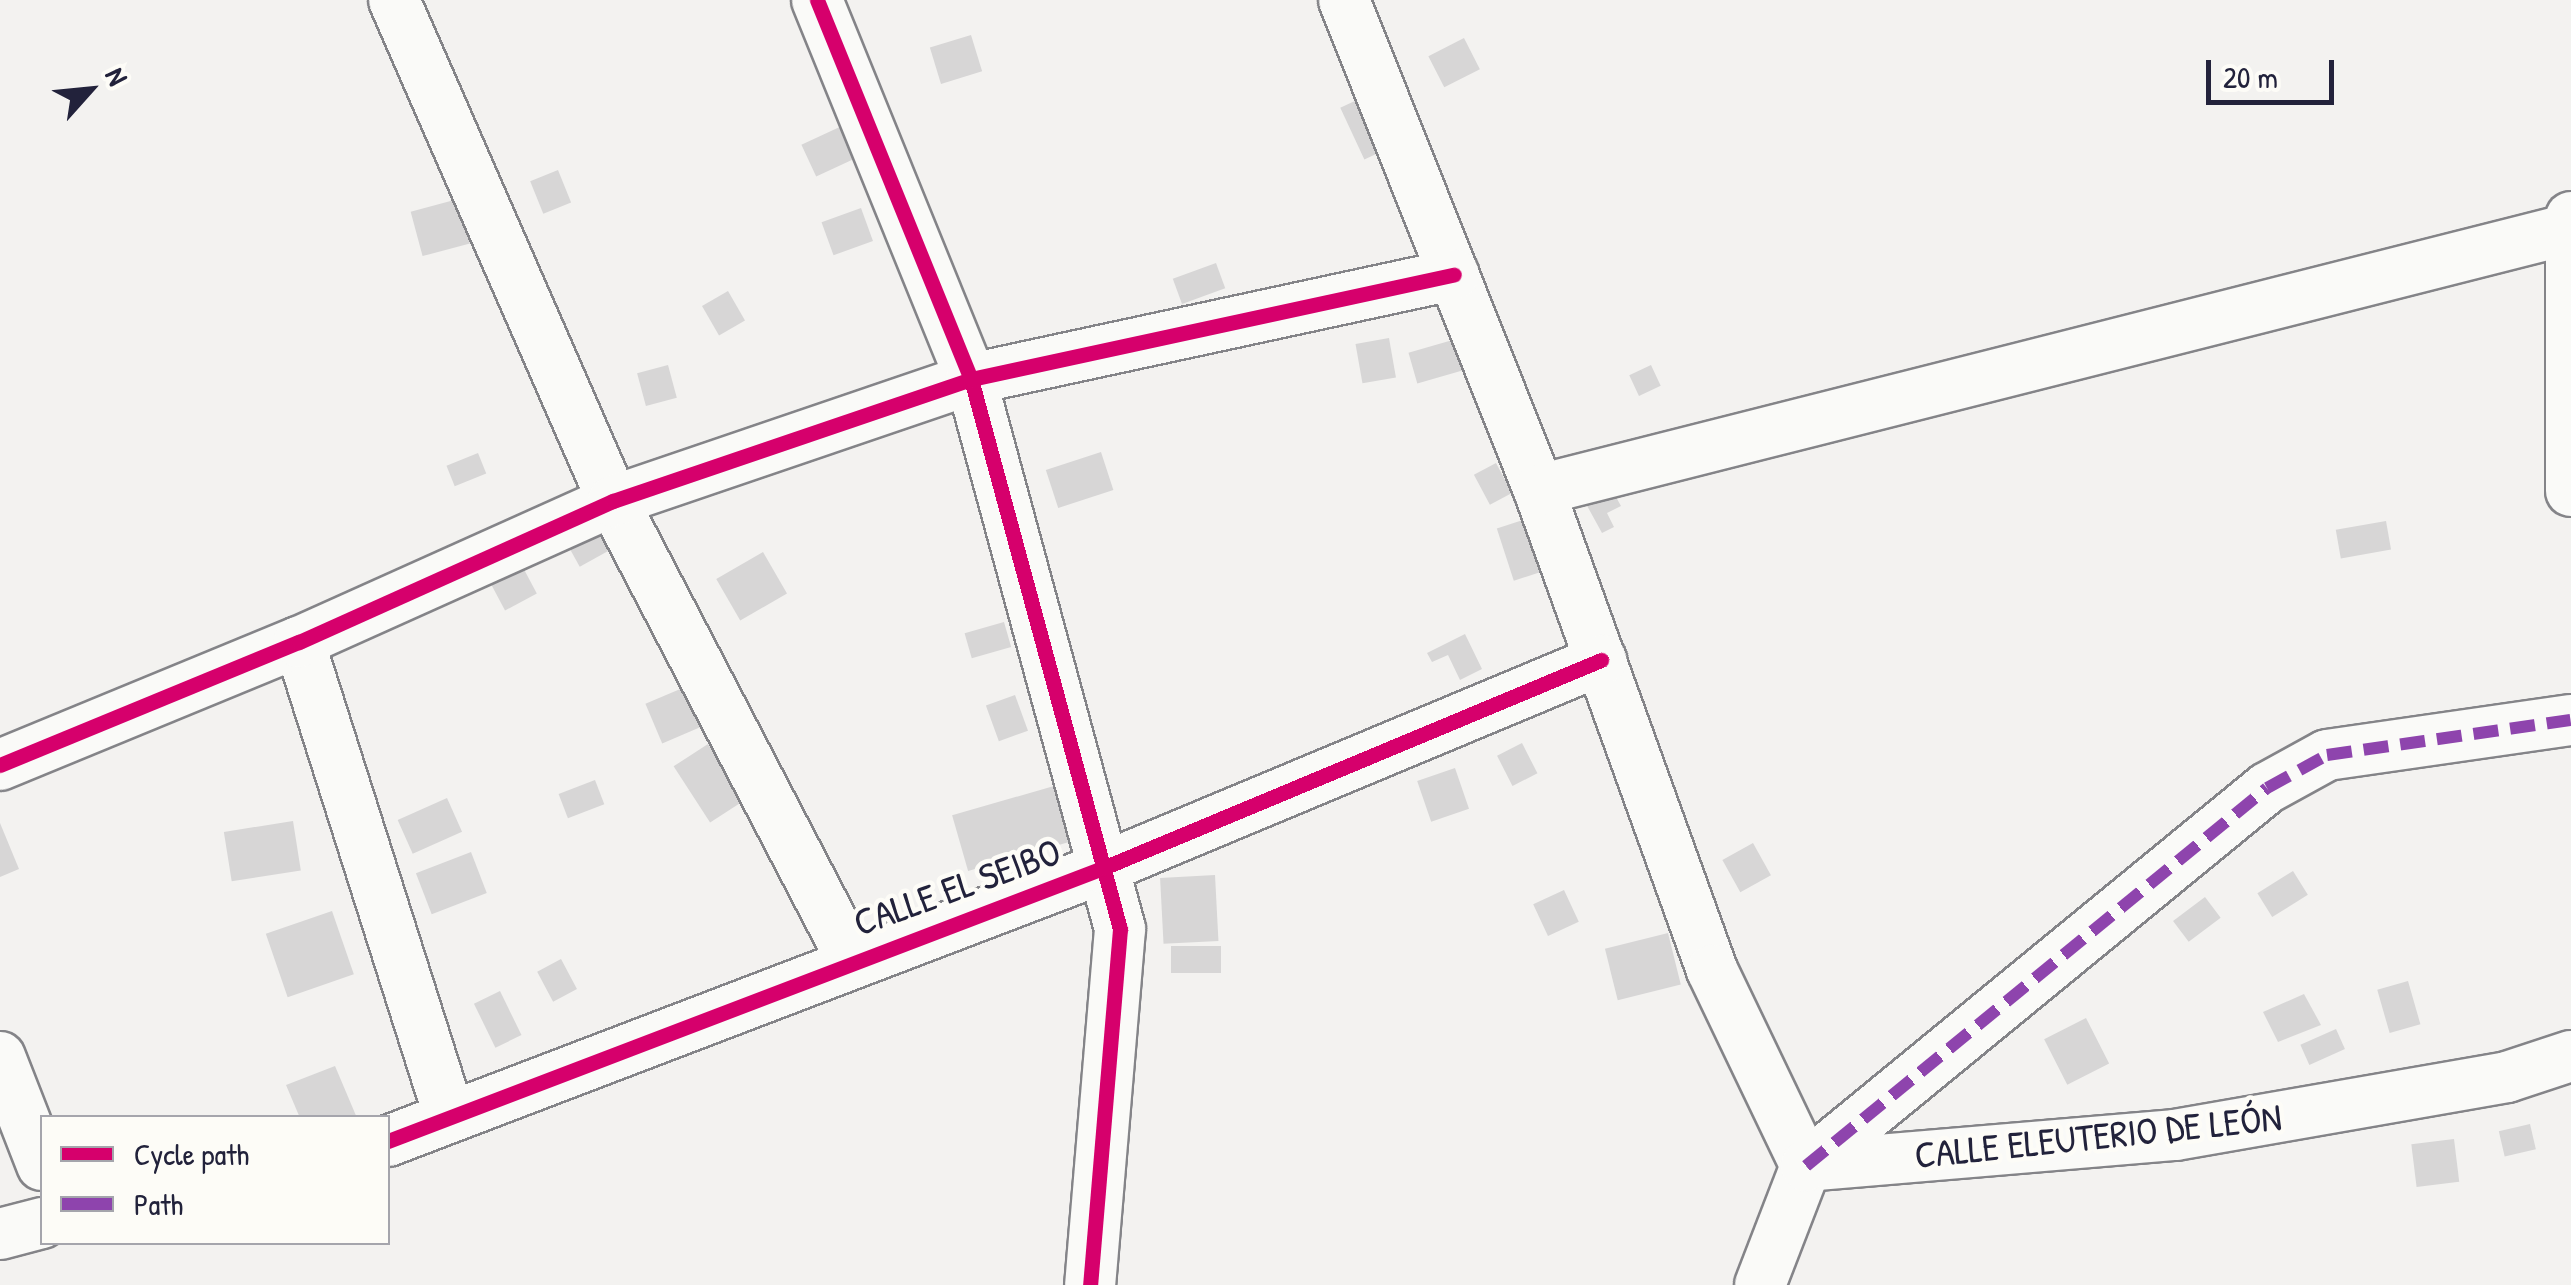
<!DOCTYPE html>
<meta charset="utf-8">
<style>
body{margin:0}
#map{position:relative;width:2571px;height:1285px;overflow:hidden;background:#f3f2f0;font-family:"Patrick Hand",sans-serif}
div>[style]{position:absolute}
[style*='--x']{left:calc(var(--x)*1px);top:calc(var(--y)*1px);width:calc(var(--w)*1px);rotate:calc(var(--a)*1deg)}
.building>*{inset:0;background:#d7d6d6;transform-origin:0 0}
.roads{filter:drop-shadow(2px 0 #848488) drop-shadow(-2px 0 #848488) drop-shadow(0 2px #848488) drop-shadow(0 -2px #848488)}
.street>*{height:50px;margin:-25px;padding:0 25px;transform-origin:25px;border-radius:25px;background:#fafaf8}
.quiet>*{height:12px;margin-top:-6px;transform-origin:0;background:repeating-linear-gradient(90deg,#8e44ad 0 25px,transparent 0 37px)}
.cycleway>*{height:15px;margin:-7.5px;padding:0 7.5px;transform-origin:7.5px;border-radius:7.5px;background:#d6006c}
span{translate:-50% -50%;white-space:nowrap;text-align:center;line-height:1.15;-webkit-text-stroke:9px #fdfcf7;paint-order:stroke}
.street-label{font-size:38px;color:#22223b}
.legend{position:absolute;left:40px;top:1115px;width:350px;height:130px;box-sizing:border-box;background:#fdfcf7;border:2px solid #a5a5ac;margin:0;padding:12px 18px;list-style:none;font-size:30px;color:#22223b}
.legend li{display:flex;align-items:center;gap:20px;height:50px}
.legend b{width:50px;border:2px solid #a5a5ac}
.north{position:absolute;left:40px;top:40px;width:100px;height:100px;-webkit-text-stroke:8px #fdfcf7;paint-order:stroke;rotate:63deg;font-size:28px;font-weight:700;line-height:40px;text-align:center;color:#22223b}
.north::after{content:'';display:block;margin:auto;width:35px;height:45px;background:#22223b;clip-path:polygon(50% 0,100% 100%,50% 72%,0 100%)}
.scale{position:absolute;left:2206px;top:60px;width:128px;height:45px;box-sizing:border-box;border:5px solid #22223b;border-top:0;padding-left:12px;font-size:30px;line-height:35px;white-space:nowrap;color:#22223b;-webkit-text-stroke:8px #fdfcf7;paint-order:stroke}
</style>
<div id="map">
<div class="building">
<div style="left:971px;top:35px;width:38px;height:43px;rotate:73deg"></div>
<div style="left:1464px;top:38px;width:35px;height:40px;rotate:63deg"></div>
<div style="left:1372px;top:93px;width:57px;height:35px;rotate:65deg"></div>
<div style="left:844px;top:125px;width:35px;height:47px;rotate:65deg"></div>
<div style="left:558px;top:170px;width:35px;height:30px;rotate:68deg"></div>
<div style="left:458px;top:199px;width:46px;height:49px;rotate:75deg"></div>
<div style="left:861px;top:208px;width:35px;height:42px;rotate:70deg"></div>
<div style="left:1216px;top:263px;width:27px;height:46px;rotate:70deg"></div>
<div style="left:728px;top:291px;width:34px;height:30px;rotate:60deg"></div>
<div style="left:1470px;top:335px;width:32px;height:64px;rotate:74deg"></div>
<div style="left:1389px;top:338px;width:40px;height:34px;rotate:80deg"></div>
<div style="left:668px;top:365px;width:34px;height:32px;rotate:75deg"></div>
<div style="left:1651px;top:365px;width:23px;height:24px;rotate:65deg"></div>
<div style="left:1101px;top:452px;width:40px;height:58px;rotate:72deg"></div>
<div style="left:478px;top:453px;width:22px;height:34px;rotate:68deg"></div>
<div style="left:1496px;top:463px;width:34px;height:25px;rotate:62deg"></div>
<div style="clip-path:polygon(1611px 488px,1621px 506px,1607px 513px,1614px 527px,1602px 533px,1585px 502px)"></div>
<div style="left:1532px;top:517px;width:55px;height:37px;rotate:72deg"></div>
<div style="left:2386px;top:521px;width:29px;height:51px;rotate:80deg"></div>
<div style="left:596px;top:528px;width:26px;height:33px;rotate:61deg"></div>
<div style="left:763px;top:552px;width:48px;height:54px;rotate:60deg"></div>
<div style="left:519px;top:560px;width:38px;height:36px;rotate:62deg"></div>
<div style="left:1004px;top:622px;width:26px;height:41px;rotate:74deg"></div>
<div style="clip-path:polygon(1465px 634px,1482px 669px,1460px 680px,1448px 655px,1432px 662px,1427px 653px)"></div>
<div style="left:685px;top:687px;width:43px;height:43px;rotate:67deg"></div>
<div style="left:1015px;top:695px;width:38px;height:31px;rotate:70deg"></div>
<div style="left:1522px;top:743px;width:34px;height:28px;rotate:63deg"></div>
<div style="left:708px;top:744px;width:67px;height:41px;rotate:57deg"></div>
<div style="left:1455px;top:768px;width:43px;height:40px;rotate:71deg"></div>
<div style="left:595px;top:780px;width:26px;height:39px;rotate:69deg"></div>
<div style="left:1054px;top:786px;width:58px;height:106px;rotate:74deg"></div>
<div style="left:447px;top:798px;width:37px;height:54px;rotate:66deg"></div>
<div style="left:293px;top:821px;width:50px;height:70px;rotate:81deg"></div>
<div style="clip-path:polygon(0 823px,19px 869px,0 877px)"></div>
<div style="left:1753px;top:843px;width:37px;height:35px;rotate:61deg"></div>
<div style="left:471px;top:852px;width:44px;height:59px;rotate:69deg"></div>
<div style="left:2293px;top:871px;width:28px;height:42px;rotate:58deg"></div>
<div style="left:1215px;top:875px;width:66px;height:55px;rotate:87deg"></div>
<div style="left:1564px;top:890px;width:35px;height:34px;rotate:65deg"></div>
<div style="left:2205px;top:897px;width:26px;height:40px;rotate:53deg"></div>
<div style="left:332px;top:911px;width:67px;height:70px;rotate:71deg"></div>
<div style="left:1668px;top:933px;width:53px;height:65px;rotate:76deg"></div>
<div style="left:1221px;top:946px;width:27px;height:50px;rotate:90deg"></div>
<div style="left:561px;top:959px;width:34px;height:27px;rotate:62deg"></div>
<div style="left:2408px;top:981px;width:45px;height:32px;rotate:74deg"></div>
<div style="left:500px;top:991px;width:49px;height:29px;rotate:64deg"></div>
<div style="clip-path:polygon(2304px 994px,2321px 1025px,2278px 1042px,2263px 1012px)"></div>
<div style="left:2086px;top:1018px;width:51px;height:47px;rotate:63deg"></div>
<div style="left:2336px;top:1029px;width:22px;height:39px;rotate:66deg"></div>
<div style="clip-path:polygon(335px 1066px,357px 1118px,300px 1118px,286px 1085px)"></div>
<div style="left:2530px;top:1124px;width:26px;height:32px;rotate:77deg"></div>
<div style="left:2454px;top:1139px;width:43px;height:43px;rotate:83deg"></div>
</div>
<div class="roads">
<div class="street">
<div style="--x:394;--y:0;--w:547;--a:66.39"></div>
<div style="--x:613;--y:501;--w:517;--a:62.49"></div>
<div style="--x:817;--y:0;--w:409;--a:67.9"></div>
<div style="--x:971;--y:379;--w:570;--a:74.84"></div>
<div style="--x:1120;--y:929;--w:357;--a:94.8"></div>
<div style="--x:1344;--y:0;--w:527;--a:68.3"></div>
<div style="--x:1539;--y:490;--w:510;--a:70.18"></div>
<div style="--x:1712;--y:970;--w:217;--a:64.4"></div>
<div style="--x:2571;--y:217;--w:274;--a:90"></div>
<div style="--x:1539;--y:490;--w:1064;--a:-14.21"></div>
<div style="--x:299;--y:642;--w:495;--a:72.4"></div>
<div style="--x:0;--y:765;--w:323;--a:-22.4"></div>
<div style="--x:299;--y:642;--w:344;--a:-24.2"></div>
<div style="--x:613;--y:501;--w:378;--a:-18.8"></div>
<div style="--x:971;--y:379;--w:494;--a:-12.2"></div>
<div style="--x:0;--y:1057;--w:116;--a:68.7"></div>
<div style="--x:388;--y:1141;--w:765;--a:-20.9"></div>
<div style="--x:1103;--y:868;--w:540;--a:-22.67"></div>
<div style="--x:1806;--y:1166;--w:370;--a:-4.8"></div>
<div style="--x:2175;--y:1135;--w:337;--a:-9.9"></div>
<div style="--x:2507;--y:1077;--w:67;--a:-18.2"></div>
<div style="--x:0;--y:1234;--w:43;--a:-14.7"></div>
<div style="--x:1760;--y:1285;--w:128;--a:-68.9"></div>
<div style="--x:1806;--y:1166;--w:596;--a:-39.35"></div>
<div style="--x:2267;--y:788;--w:68;--a:-28.8"></div>
<div style="--x:2327;--y:755;--w:246;--a:-8.2"></div>
</div>
</div>
<div class="quiet">
<div style="--x:1806;--y:1166;--w:596;--a:-39.35"></div>
<div style="--x:2267;--y:788;--w:68;--a:-28.8"></div>
<div style="--x:2327;--y:755;--w:246;--a:-8.2"></div>
</div>
<div class="cycleway">
<div style="--x:817;--y:0;--w:409;--a:67.9"></div>
<div style="--x:971;--y:379;--w:570;--a:74.84"></div>
<div style="--x:1120;--y:929;--w:357;--a:94.8"></div>
<div style="--x:0;--y:765;--w:323;--a:-22.4"></div>
<div style="--x:299;--y:642;--w:344;--a:-24.2"></div>
<div style="--x:613;--y:501;--w:378;--a:-18.8"></div>
<div style="--x:971;--y:379;--w:494;--a:-12.2"></div>
<div style="--x:388;--y:1141;--w:765;--a:-20.9"></div>
<div style="--x:1103;--y:868;--w:540;--a:-22.67"></div>
</div>
<div class="street-label">
<span style="left:957px;top:887px;rotate:-20deg">CALLE EL SEIBO</span>
<span style="left:2098px;top:1136px;rotate:-6deg">CALLE ELEUTERIO DE LEÓN</span>
</div>
<ul class="legend">
<li><b style="height:12px;background:#d6006c"></b>Cycle path</li>
<li><b style="height:12px;background:#8e44ad"></b>Path</li>
</ul>
<div class="north">N</div>
<div class="scale">20 m</div>
</div>
